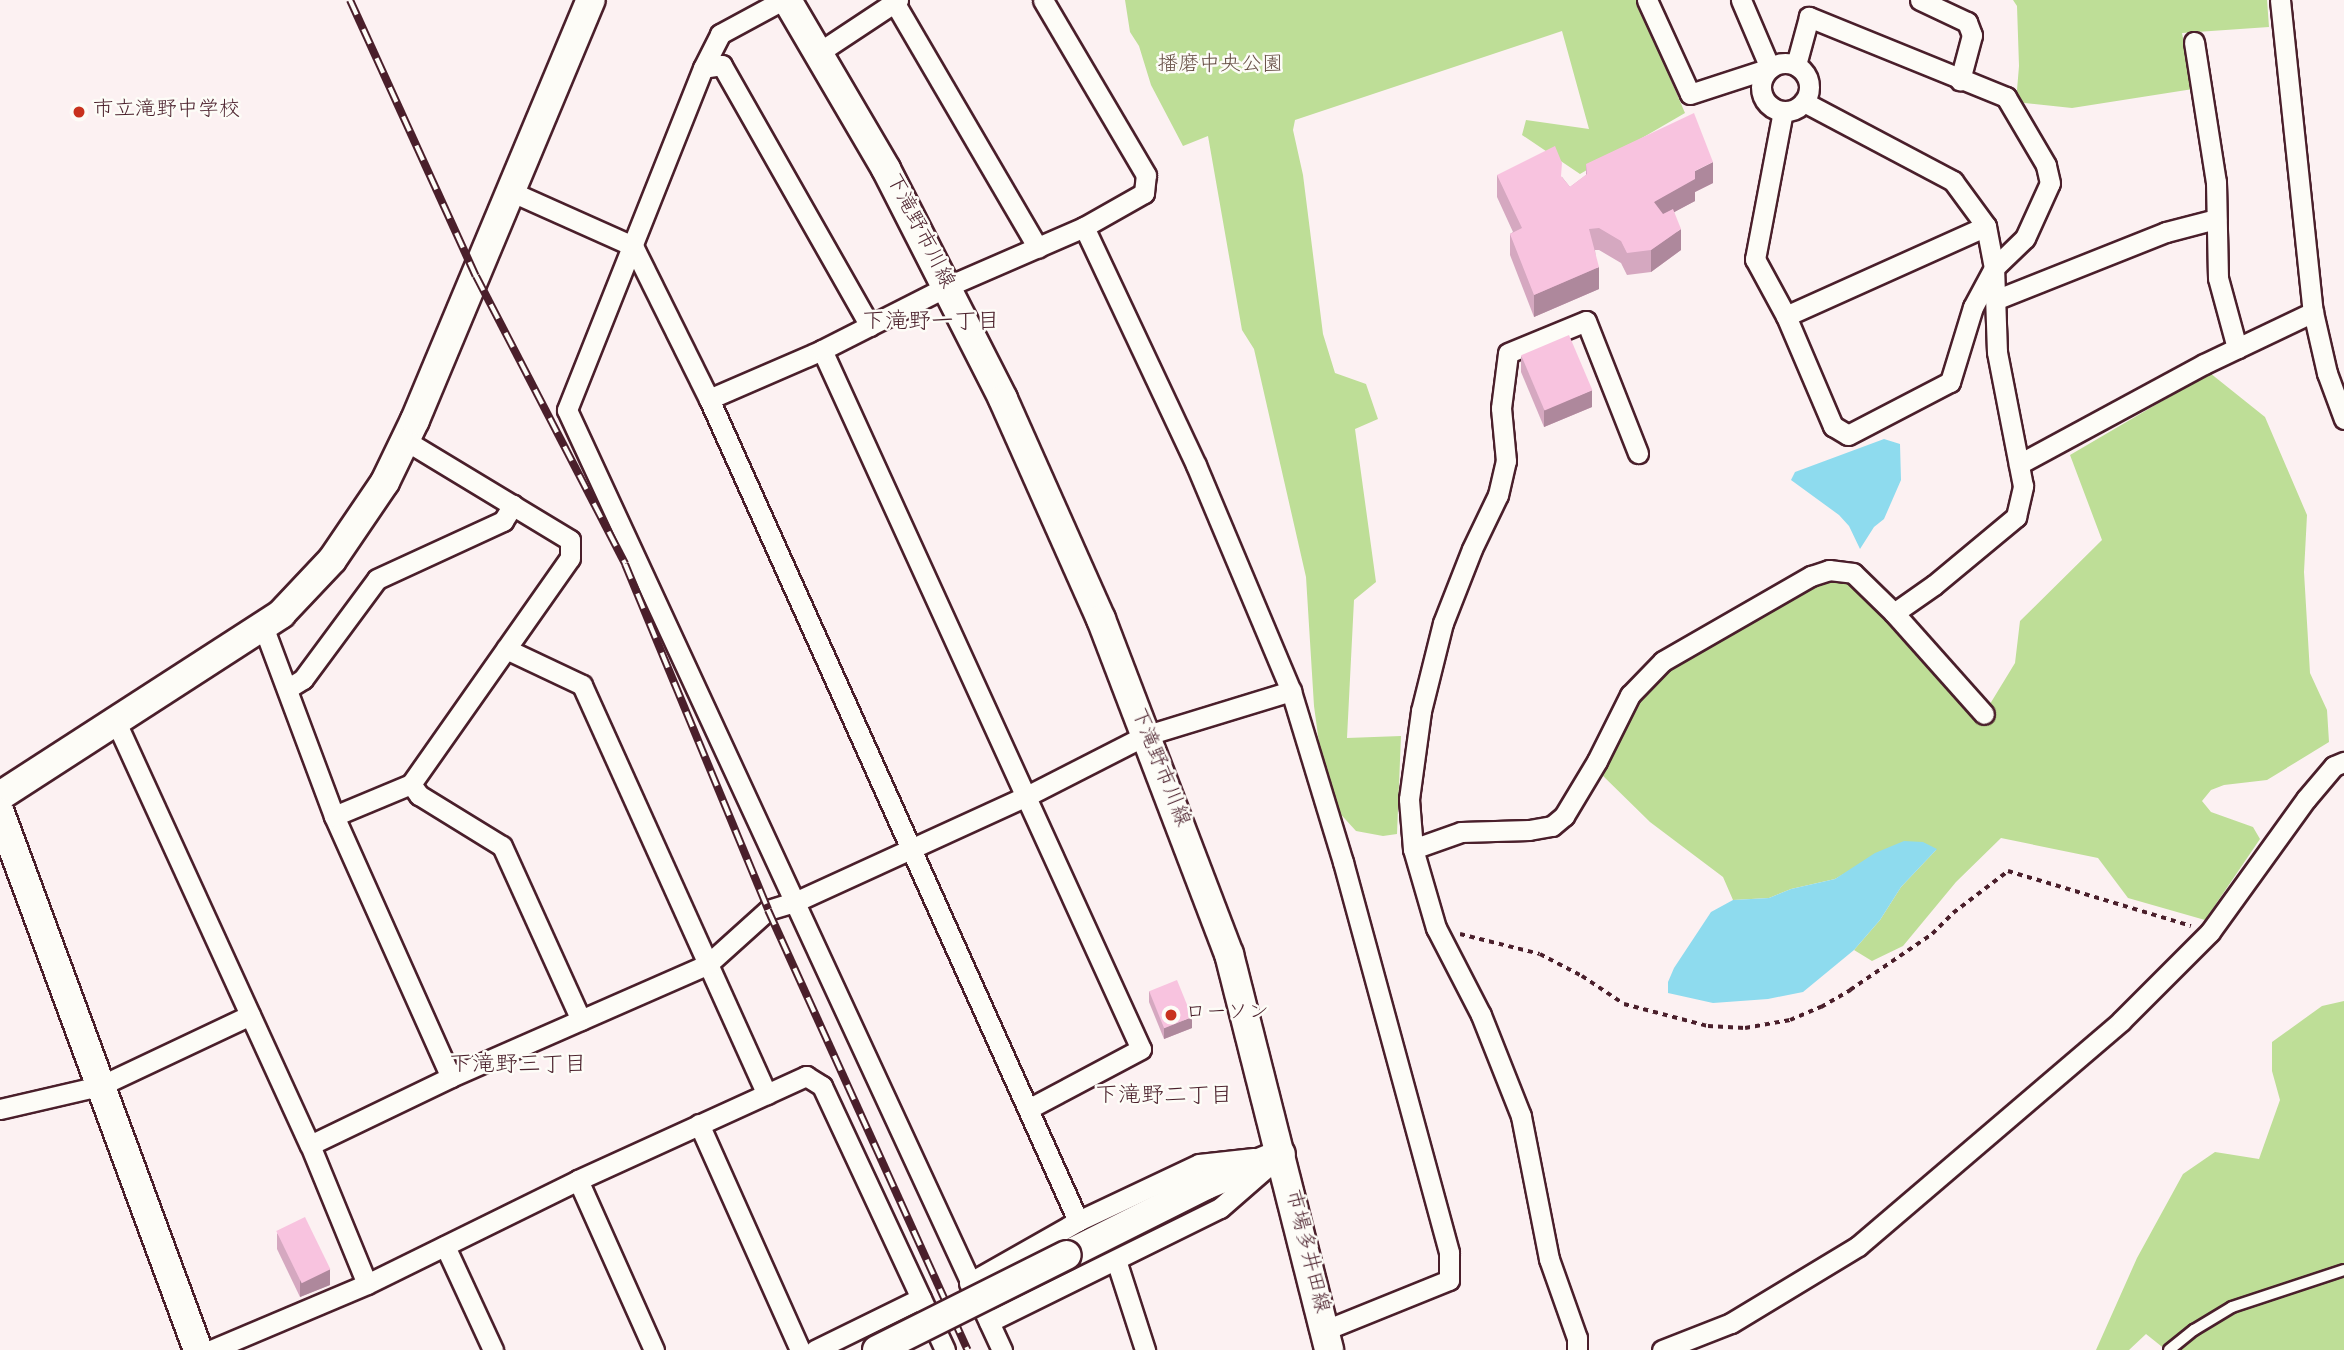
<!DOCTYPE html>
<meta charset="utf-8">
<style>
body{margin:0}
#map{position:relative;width:2344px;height:1350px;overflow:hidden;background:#fcf1f2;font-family:"Gochi Hand","Klee One",sans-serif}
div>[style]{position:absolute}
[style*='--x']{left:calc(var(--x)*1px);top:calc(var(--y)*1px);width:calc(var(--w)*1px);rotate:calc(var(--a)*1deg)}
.green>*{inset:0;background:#bede97}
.water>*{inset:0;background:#8edbee}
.path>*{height:3.5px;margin-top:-1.75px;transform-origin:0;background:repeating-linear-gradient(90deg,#4a1f2b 0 5px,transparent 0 10px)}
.roads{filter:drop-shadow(2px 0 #4a1f2b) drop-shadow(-2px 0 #4a1f2b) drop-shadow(0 2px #4a1f2b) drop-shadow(0 -2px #4a1f2b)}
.lane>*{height:10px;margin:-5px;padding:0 5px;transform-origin:5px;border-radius:5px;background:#fdfcf7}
.street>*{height:19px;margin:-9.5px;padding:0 9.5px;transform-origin:9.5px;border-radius:9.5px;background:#fdfcf7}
.street>.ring{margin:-9.5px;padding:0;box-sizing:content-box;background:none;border:19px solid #fdfcf7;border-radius:50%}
.secondary>*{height:28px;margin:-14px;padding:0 14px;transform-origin:14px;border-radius:14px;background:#fdfcf7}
.rail>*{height:8px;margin-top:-4px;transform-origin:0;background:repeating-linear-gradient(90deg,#fdfcf7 0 16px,#4a1f2b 0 32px);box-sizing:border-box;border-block:2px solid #4a1f2b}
.bridges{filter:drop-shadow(2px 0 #4a1f2b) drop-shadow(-2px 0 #4a1f2b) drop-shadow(0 2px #4a1f2b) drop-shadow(0 -2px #4a1f2b)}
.secondary-bridge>*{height:28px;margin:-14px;padding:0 14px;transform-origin:14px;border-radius:14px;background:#fdfcf7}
.wall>*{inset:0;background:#d5a8c0}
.shaded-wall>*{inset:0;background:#ae889c}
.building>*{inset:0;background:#f8c3df;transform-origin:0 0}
.dots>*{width:19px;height:19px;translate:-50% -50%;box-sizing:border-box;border:4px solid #fdfcf7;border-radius:50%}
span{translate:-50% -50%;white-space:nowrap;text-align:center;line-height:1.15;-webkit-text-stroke:5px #fdfcf7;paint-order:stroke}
.park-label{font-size:21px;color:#674f46}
.poi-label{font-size:21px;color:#4a1f2b}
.left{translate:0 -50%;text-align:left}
.street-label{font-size:21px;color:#4a1f2b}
.neighbourhood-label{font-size:23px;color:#4a1f2b}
</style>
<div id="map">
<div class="green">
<div style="clip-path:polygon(1125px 0,1647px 0,1641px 10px,1685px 113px,1580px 174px,1522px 135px,1526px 120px,1589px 129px,1562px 31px,1295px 120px,1293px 130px,1303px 175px,1323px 334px,1335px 373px,1366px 384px,1378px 419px,1355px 429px,1376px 582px,1354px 600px,1347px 738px,1401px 736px,1397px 834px,1383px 836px,1356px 831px,1335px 808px,1324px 780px,1314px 706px,1306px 577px,1254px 349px,1242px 330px,1208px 136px,1183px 146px,1151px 85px,1139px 46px,1130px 32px)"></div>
<div style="clip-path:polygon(2013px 0,2267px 0,2269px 27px,2182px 33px,2193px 89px,2072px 108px,2016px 102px,2019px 66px,2017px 6px)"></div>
<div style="clip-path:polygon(2210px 373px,2265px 417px,2307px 515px,2304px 572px,2310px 673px,2327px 710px,2329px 742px,2267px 780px,2224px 785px,2211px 790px,2202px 801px,2211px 812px,2253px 827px,2260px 839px,2205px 920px,2128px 898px,2098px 858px,2001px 838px,1956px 882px,1903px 946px,1872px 961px,1854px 950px,1880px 920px,1901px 887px,1936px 850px,1849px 871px,1835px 879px,1791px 889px,1769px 898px,1733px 900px,1723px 877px,1650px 822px,1599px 772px,1631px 712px,1675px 662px,1835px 576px,1849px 578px,1979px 722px,2015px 663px,2020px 621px,2102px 540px,2070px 455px)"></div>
<div style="clip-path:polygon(2344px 1001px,2344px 1350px,2166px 1350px,2146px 1334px,2129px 1350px,2096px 1350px,2137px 1258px,2183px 1174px,2215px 1152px,2259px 1159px,2280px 1100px,2272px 1071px,2272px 1042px,2322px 1006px)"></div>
</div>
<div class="water">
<div style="clip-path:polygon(1884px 439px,1900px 444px,1901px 480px,1884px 519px,1874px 527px,1860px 549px,1849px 526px,1839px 515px,1791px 480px,1795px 472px)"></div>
<div style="clip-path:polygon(1904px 841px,1923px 842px,1937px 849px,1901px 887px,1880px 920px,1854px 950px,1803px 992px,1768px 999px,1713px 1003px,1668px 993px,1668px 982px,1674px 968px,1711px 912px,1733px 900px,1769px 898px,1791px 889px,1835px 879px,1875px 853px)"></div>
</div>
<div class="path">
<div style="--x:1460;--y:934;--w:82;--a:14"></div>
<div style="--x:1540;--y:954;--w:47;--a:27.6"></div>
<div style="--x:1582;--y:976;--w:50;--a:33.7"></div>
<div style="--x:1624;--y:1004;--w:87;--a:14.7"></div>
<div style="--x:1708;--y:1026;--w:37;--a:3"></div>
<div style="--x:1745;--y:1028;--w:46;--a:-10.1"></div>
<div style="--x:1790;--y:1020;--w:34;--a:-23"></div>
<div style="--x:1821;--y:1007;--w:34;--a:-30"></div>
<div style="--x:1850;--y:990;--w:99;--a:-34.3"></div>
<div style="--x:1932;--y:934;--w:30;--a:-45"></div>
<div style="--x:1953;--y:913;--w:69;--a:-37.4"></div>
<div style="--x:2008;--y:871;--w:191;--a:16.7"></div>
</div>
<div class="roads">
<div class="lane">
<div style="--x:2169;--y:1350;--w:32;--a:-39"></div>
<div style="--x:2194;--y:1330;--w:44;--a:-31.2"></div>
<div style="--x:2232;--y:1307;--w:118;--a:-18.3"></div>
</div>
<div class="street">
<div style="--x:893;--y:0;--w:287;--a:59.7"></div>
<div style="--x:1647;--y:0;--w:103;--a:65.4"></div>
<div style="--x:1690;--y:94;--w:84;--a:-18"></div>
<div style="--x:1770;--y:68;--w:74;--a:-113.1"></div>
<div style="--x:1920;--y:0;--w:52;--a:25.1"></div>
<div style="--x:1967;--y:22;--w:14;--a:69"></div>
<div style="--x:1972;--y:35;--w:47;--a:104.9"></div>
<div style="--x:2280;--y:0;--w:314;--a:84"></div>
<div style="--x:2313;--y:312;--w:63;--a:77.1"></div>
<div style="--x:2327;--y:373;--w:49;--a:69.7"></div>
<div style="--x:2194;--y:42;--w:142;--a:81.1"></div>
<div style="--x:2216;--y:182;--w:96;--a:88.8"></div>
<div style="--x:2218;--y:278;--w:73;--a:74.8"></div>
<div style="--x:818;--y:53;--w:96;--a:-33.5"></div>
<div class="ring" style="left:1761px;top:63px;width:29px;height:29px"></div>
<div style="--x:703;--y:68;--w:38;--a:-63"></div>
<div style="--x:720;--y:34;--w:72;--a:-28.4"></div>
<div style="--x:1783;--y:111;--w:151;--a:100.7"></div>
<div style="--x:1755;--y:259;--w:65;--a:61.5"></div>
<div style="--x:1786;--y:316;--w:219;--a:-24.2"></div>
<div style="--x:512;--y:192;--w:133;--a:24.1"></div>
<div style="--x:633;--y:246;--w:171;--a:63.6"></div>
<div style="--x:709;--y:399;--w:901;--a:65.82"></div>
<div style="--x:1084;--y:227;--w:263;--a:64.8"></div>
<div style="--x:1196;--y:465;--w:245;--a:67.2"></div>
<div style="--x:1291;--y:691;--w:179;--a:73.1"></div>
<div style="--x:1343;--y:862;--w:405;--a:74.8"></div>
<div style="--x:1449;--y:1253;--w:27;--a:90"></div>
<div style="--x:1449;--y:1280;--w:134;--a:158"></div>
<div style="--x:1995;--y:300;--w:184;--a:-21.7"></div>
<div style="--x:2166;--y:232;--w:52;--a:-14.6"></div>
<div style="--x:1786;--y:316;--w:120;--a:66.9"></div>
<div style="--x:1833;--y:426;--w:17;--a:31"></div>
<div style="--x:1848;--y:435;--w:115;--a:-27.5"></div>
<div style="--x:1950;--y:382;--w:78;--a:-73"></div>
<div style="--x:1973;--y:307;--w:44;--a:-61.7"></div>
<div style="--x:1994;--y:268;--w:43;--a:-44.1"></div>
<div style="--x:2025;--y:238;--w:60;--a:-65.6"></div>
<div style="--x:2050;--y:183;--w:18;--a:-103"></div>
<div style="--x:2046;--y:165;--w:79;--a:-120.5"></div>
<div style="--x:2006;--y:97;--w:213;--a:-157.9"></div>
<div style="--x:1809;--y:17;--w:50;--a:105.2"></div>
<div style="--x:870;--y:326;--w:300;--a:-119.6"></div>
<div style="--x:722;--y:65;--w:19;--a:171"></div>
<div style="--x:703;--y:68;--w:368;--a:111.7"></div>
<div style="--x:567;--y:410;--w:1036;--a:65.17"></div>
<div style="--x:822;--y:350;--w:768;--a:65.47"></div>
<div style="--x:1141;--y:1049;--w:126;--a:152"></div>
<div style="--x:709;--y:399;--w:123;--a:-23.4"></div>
<div style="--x:822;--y:350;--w:139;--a:-26.9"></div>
<div style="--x:946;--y:287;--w:150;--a:-23.5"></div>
<div style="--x:1084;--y:227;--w:69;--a:-29.5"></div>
<div style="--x:1144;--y:193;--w:18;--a:-84"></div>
<div style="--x:1146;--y:175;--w:203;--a:-120.5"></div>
<div style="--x:2019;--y:464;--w:210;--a:-28.4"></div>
<div style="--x:2204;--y:364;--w:121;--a:-25.5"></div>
<div style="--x:1894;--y:613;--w:135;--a:48.3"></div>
<div style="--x:263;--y:626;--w:203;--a:69.5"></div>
<div style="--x:334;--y:816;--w:286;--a:65.9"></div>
<div style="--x:506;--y:649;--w:84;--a:25.3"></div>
<div style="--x:582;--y:685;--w:449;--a:65.7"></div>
<div style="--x:287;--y:689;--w:19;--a:-32"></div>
<div style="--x:303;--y:679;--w:124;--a:-53.5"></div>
<div style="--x:377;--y:579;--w:139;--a:-24.7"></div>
<div style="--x:503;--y:521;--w:19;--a:-58"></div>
<div style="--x:116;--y:722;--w:465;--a:65.4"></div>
<div style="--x:310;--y:1145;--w:150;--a:67.7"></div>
<div style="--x:411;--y:784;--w:14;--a:54"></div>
<div style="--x:419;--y:795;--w:97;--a:31.6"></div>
<div style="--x:502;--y:846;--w:191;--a:65.6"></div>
<div style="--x:334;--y:816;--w:83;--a:-22.6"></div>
<div style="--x:411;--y:784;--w:276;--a:-54.9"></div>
<div style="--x:570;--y:558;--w:18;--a:-90"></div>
<div style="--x:570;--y:540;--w:193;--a:-148.8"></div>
<div style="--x:1413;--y:849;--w:51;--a:-19.5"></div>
<div style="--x:1461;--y:832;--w:68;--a:-1.7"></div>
<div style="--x:1529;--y:830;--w:23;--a:-10"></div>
<div style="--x:1552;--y:826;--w:16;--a:-40"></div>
<div style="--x:1564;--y:816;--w:64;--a:-59"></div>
<div style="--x:1597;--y:761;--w:74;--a:-63.4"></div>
<div style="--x:1630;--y:695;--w:47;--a:-45.9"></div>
<div style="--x:1663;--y:661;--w:171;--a:-29.9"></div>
<div style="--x:1811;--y:576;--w:19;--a:-18"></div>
<div style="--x:1829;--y:570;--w:24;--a:7"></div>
<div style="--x:1853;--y:573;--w:57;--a:44.3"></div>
<div style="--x:1894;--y:613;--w:49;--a:-35"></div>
<div style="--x:1934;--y:585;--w:107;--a:-39.7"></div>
<div style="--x:2016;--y:517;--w:32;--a:-77"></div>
<div style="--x:2023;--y:486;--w:136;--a:-101"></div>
<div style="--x:1997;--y:352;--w:84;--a:-92"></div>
<div style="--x:1994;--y:268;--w:43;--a:-100.8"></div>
<div style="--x:1986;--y:226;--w:56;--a:-126.3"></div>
<div style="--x:1953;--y:181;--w:169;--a:-152.1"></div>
<div style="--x:0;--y:1109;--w:103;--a:-13"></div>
<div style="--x:100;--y:1086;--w:166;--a:-25.3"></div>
<div style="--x:699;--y:1124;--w:248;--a:65.9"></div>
<div style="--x:310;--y:1145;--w:157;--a:-25.7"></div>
<div style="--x:451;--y:1077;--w:281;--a:-23.7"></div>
<div style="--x:708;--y:964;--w:81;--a:-42"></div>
<div style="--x:768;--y:910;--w:28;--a:-17"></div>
<div style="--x:795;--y:902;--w:255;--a:-24.6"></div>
<div style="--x:1027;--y:796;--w:131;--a:-27.1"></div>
<div style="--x:1144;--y:736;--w:154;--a:-17"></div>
<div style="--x:578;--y:1180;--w:186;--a:65.9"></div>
<div style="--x:445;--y:1246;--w:115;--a:65.2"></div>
<div style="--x:1116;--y:1260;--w:95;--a:72.1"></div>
<div style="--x:969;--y:1283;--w:125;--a:-29.6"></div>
<div style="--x:1078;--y:1221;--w:134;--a:-25.2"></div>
<div style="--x:1199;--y:1164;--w:55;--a:-6.2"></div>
<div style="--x:989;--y:1322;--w:258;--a:-26.3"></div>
<div style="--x:1220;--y:1208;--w:62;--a:-41.1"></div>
<div style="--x:211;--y:1350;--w:169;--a:-22.9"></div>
<div style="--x:367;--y:1284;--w:235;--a:-26.2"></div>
<div style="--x:578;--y:1180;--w:251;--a:-24.5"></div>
<div style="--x:806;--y:1076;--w:19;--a:32"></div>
<div style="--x:822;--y:1086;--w:291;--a:65"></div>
<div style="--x:815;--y:1350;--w:118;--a:-26.1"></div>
<div style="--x:1577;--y:1350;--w:12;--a:-90"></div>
<div style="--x:1577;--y:1338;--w:84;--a:-109.5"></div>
<div style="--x:1549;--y:1259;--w:146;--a:-101.1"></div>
<div style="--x:1521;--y:1116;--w:109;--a:-111.6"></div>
<div style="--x:1481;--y:1015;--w:98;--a:-117.3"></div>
<div style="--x:1436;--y:928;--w:82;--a:-106.2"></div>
<div style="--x:1413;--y:849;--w:50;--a:-94.6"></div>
<div style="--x:1409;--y:799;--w:89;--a:-82.2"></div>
<div style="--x:1421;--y:711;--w:91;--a:-76"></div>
<div style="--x:1443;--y:623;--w:79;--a:-68.6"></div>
<div style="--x:1472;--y:549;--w:60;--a:-64.3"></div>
<div style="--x:1498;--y:495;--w:35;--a:-77"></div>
<div style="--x:1506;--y:461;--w:53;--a:-95.4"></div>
<div style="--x:1501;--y:408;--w:55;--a:-82.7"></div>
<div style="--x:1508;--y:353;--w:84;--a:-22.3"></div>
<div style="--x:1586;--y:321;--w:142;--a:68.5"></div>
<div style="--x:1662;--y:1350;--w:74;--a:-21.4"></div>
<div style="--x:1731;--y:1323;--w:149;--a:-31.2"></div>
<div style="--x:1858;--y:1246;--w:346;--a:-40.5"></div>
<div style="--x:2121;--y:1021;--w:126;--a:-45"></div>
<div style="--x:2210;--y:932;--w:164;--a:-54.2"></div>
<div style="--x:2306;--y:799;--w:43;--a:-49.7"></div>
<div style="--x:2334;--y:766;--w:11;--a:-22"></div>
</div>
<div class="secondary">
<div style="--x:787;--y:0;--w:196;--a:59.6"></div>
<div style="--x:886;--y:169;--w:258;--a:63"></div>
<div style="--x:1003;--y:399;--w:241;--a:66"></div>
<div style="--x:1101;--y:619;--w:359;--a:69.1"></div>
<div style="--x:1229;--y:954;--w:408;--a:75.8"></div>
<div style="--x:0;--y:796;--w:335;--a:-32.9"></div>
<div style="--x:281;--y:614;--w:74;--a:-46.6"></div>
<div style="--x:332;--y:560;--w:94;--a:-55.8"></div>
<div style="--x:385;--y:482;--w:69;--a:-64.2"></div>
<div style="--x:415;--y:420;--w:455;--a:-67.3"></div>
<div style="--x:0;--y:813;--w:572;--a:69.76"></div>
<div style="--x:1067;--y:1255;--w:156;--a:-26.7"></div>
<div style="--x:1206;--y:1185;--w:81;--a:-22.5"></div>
</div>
</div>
<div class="rail">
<div style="--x:350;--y:0;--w:303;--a:65.5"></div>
<div style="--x:476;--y:276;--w:324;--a:62.6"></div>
<div style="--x:625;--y:564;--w:374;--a:67.5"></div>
<div style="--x:768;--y:910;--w:483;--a:65.6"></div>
</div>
<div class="bridges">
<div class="secondary-bridge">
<div style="--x:877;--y:1350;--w:212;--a:-26.6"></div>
</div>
</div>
<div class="wall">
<div style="clip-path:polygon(1586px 164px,1713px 183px,1695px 192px,1695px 201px,1674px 212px,1681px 250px,1651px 272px,1627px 275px,1621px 263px,1599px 250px,1595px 250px,1599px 289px,1534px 317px,1510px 255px,1510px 234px,1513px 232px,1497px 197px,1497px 175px,1562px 177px,1570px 187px,1586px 175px)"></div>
<div style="clip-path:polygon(1521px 356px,1592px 407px,1544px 427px,1521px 372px)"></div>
<div style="clip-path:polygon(1149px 991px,1192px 1028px,1164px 1039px,1149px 1002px)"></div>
<div style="clip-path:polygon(277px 1233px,330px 1285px,300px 1297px,277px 1249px)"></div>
</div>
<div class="shaded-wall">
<div style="clip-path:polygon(1713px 162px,1713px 183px,1695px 192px,1695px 201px,1654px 223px,1654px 202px,1695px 171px)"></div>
<div style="clip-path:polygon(1681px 229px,1681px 250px,1651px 272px,1651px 250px)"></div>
<div style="clip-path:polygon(1599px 267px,1599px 289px,1534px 317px,1534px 295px)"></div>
<div style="clip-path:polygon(1592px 390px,1592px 407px,1544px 427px,1544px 410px)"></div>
<div style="clip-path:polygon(1192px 1017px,1192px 1028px,1164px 1039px,1164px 1028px)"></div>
<div style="clip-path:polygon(330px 1269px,330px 1285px,300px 1297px,300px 1280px)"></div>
</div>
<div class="building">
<div style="clip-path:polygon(1694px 113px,1713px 162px,1695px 171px,1695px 179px,1654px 202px,1663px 214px,1673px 209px,1681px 229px,1651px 250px,1627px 253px,1621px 241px,1599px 228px,1589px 229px,1599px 267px,1534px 295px,1510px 234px,1522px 228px,1497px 175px,1555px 146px,1562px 163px,1561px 176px,1570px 187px,1587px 174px,1586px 164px)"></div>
<div style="left:1569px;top:335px;width:60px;height:52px;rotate:67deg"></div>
<div style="left:1177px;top:980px;width:40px;height:30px;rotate:68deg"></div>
<div style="left:305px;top:1217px;width:58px;height:32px;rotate:64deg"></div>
</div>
<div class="dots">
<div style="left:79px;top:112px;background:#c8321e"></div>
<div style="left:1171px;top:1015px;background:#c8321e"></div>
</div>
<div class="park-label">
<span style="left:1220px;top:67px">播磨中央公園</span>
</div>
<div class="poi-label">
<span class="left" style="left:93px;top:112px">市立滝野中学校</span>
<span class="left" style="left:1185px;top:1015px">ローソン</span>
</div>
<div class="street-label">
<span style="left:918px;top:232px;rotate:63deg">下滝野市川線</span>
<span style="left:1158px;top:768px;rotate:68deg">下滝野市川線</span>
<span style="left:1305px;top:1252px;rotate:76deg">市場多井田線</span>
</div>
<div class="neighbourhood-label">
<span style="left:931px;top:324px">下滝野一丁目</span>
<span style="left:518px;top:1067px">下滝野三丁目</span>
<span style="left:1164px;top:1098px">下滝野二丁目</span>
</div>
</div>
